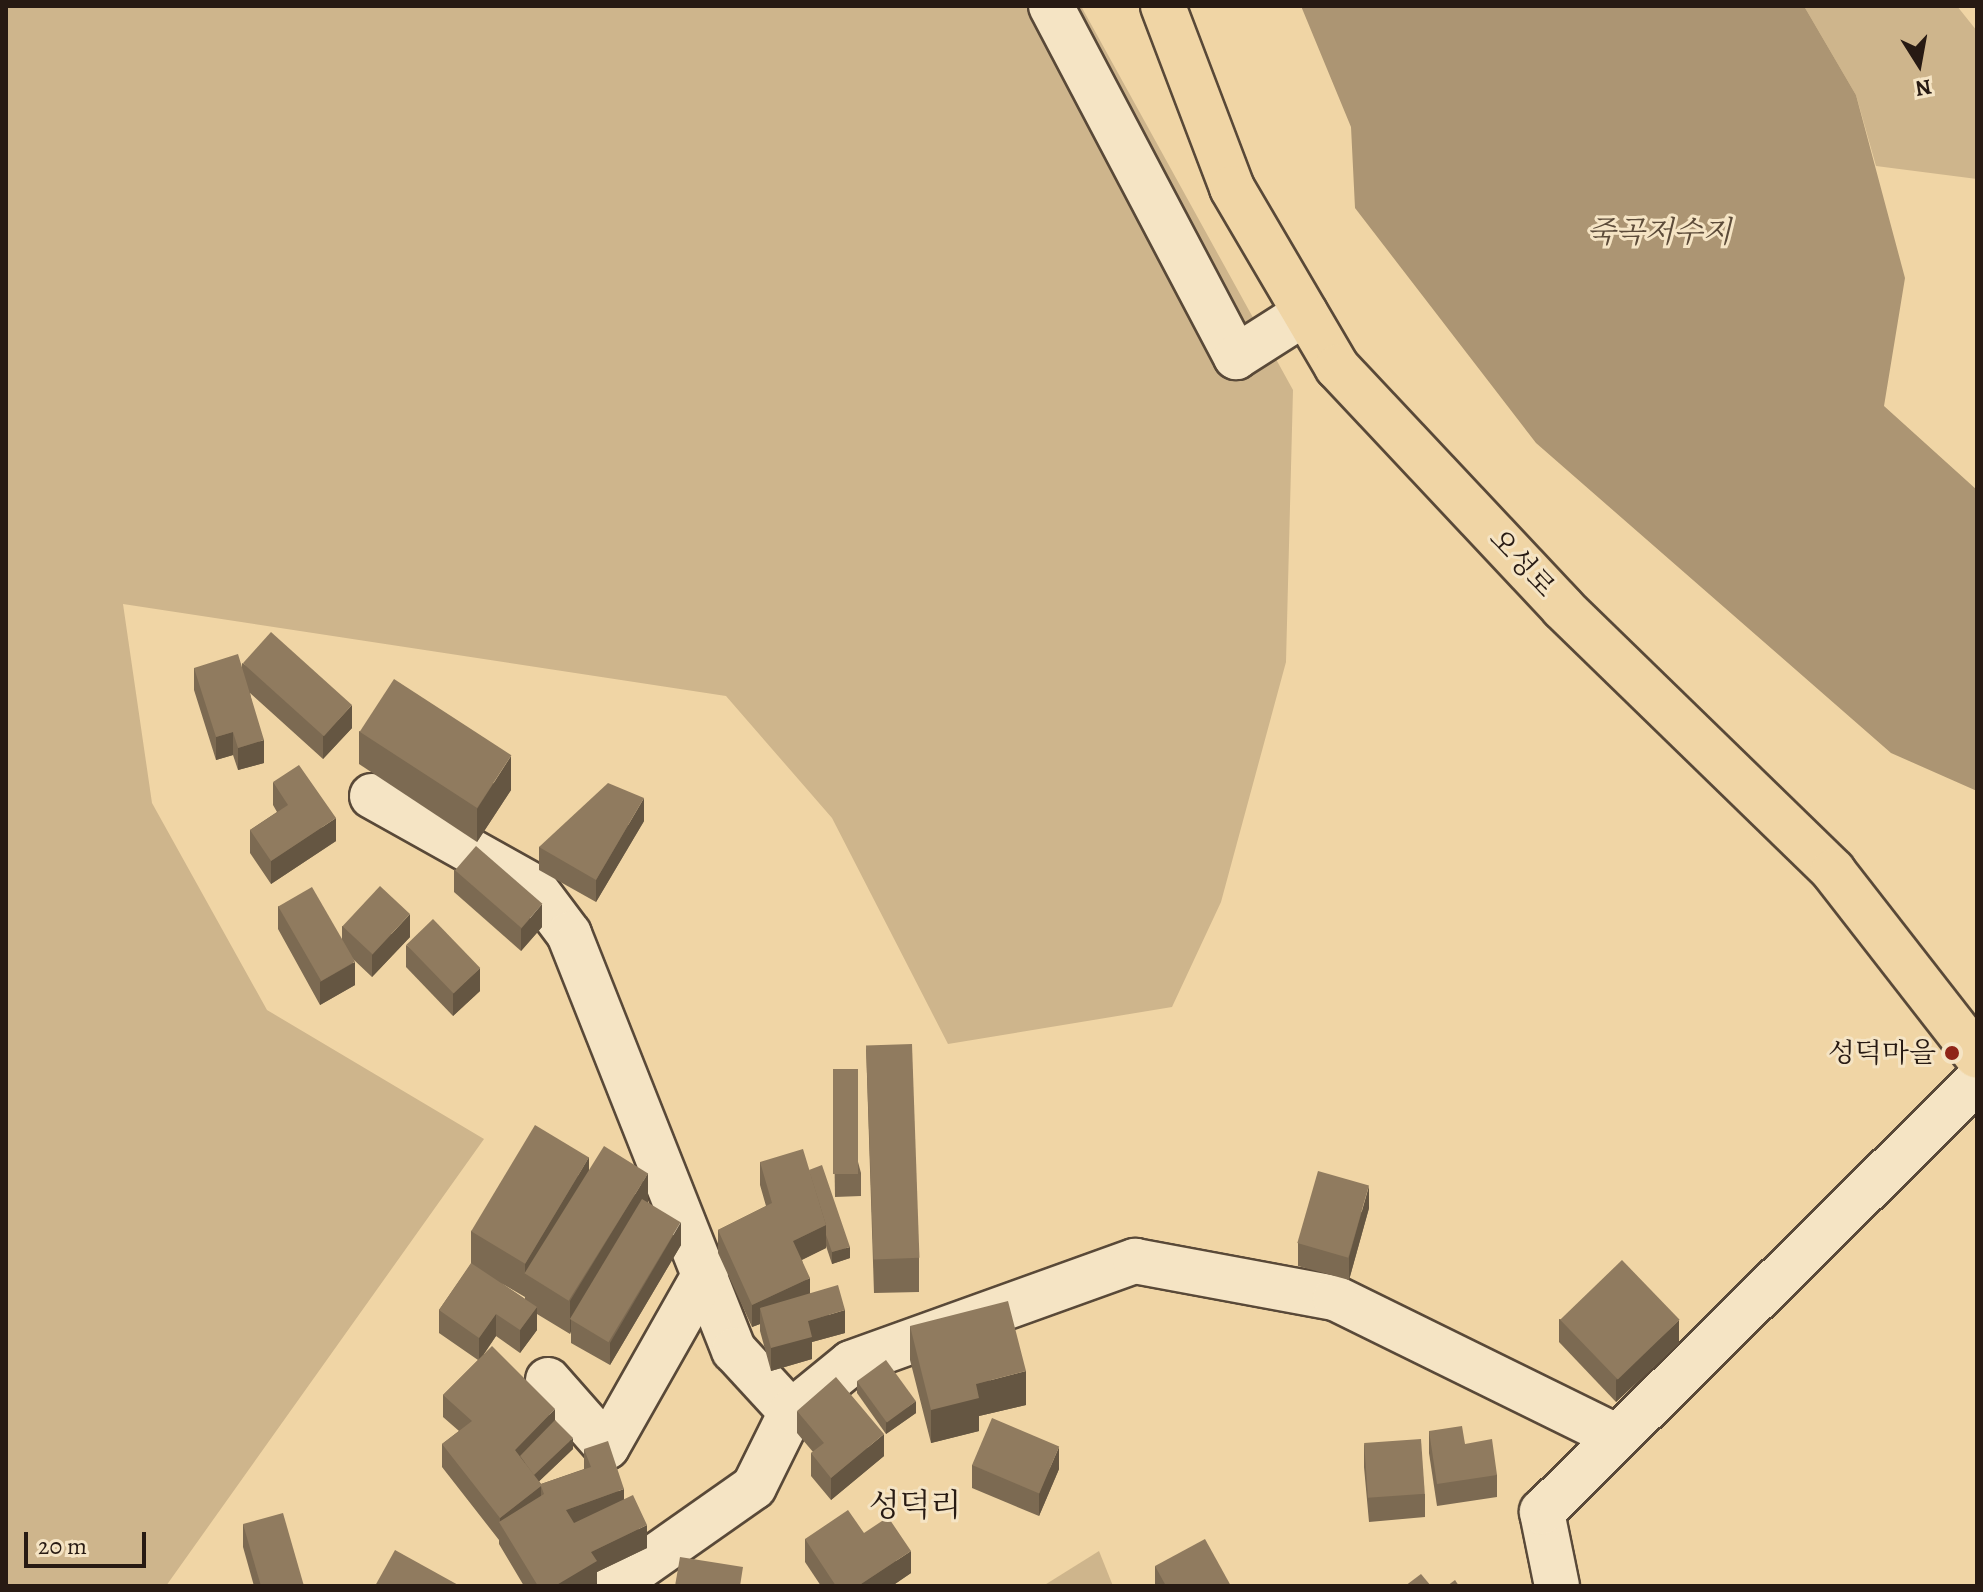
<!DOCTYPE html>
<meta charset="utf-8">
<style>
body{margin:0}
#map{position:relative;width:1983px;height:1592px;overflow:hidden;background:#f0d5a5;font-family:Alegreya,"Noto Serif KR",serif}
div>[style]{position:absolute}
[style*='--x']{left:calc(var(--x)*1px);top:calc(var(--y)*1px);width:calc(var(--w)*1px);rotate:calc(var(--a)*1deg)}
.green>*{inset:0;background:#ceb58c}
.water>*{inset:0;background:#ac9573}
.roads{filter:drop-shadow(2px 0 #594938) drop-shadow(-2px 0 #594938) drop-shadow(0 2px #594938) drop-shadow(0 -2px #594938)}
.minor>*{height:44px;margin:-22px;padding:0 22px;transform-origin:22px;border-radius:22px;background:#f5e4c4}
.major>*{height:44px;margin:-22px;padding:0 22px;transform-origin:22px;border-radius:22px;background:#f0d5a5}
.wall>*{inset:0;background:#7c6a52}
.shaded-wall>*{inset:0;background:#655642}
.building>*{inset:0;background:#907b5f;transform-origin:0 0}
.dots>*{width:22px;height:22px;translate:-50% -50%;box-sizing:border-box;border:4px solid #f5e4c4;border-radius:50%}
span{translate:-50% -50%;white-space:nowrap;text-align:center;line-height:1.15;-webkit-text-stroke:6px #f5e4c4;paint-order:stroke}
.street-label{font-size:28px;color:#271a13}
.poi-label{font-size:28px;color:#271a13}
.right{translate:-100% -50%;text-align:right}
.water-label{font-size:30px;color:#5c4b39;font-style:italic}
.quarter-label{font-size:32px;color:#271a13}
.frame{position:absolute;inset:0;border:8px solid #271a13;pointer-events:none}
.north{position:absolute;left:1879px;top:24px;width:80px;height:80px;-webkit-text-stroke:6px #f5e4c4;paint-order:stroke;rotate:169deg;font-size:22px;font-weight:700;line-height:32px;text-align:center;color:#271a13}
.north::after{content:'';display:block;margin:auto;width:28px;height:36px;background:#271a13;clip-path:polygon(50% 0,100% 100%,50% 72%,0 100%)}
.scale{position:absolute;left:24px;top:1532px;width:122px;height:36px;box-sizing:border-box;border:4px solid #271a13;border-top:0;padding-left:10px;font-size:24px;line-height:28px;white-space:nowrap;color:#271a13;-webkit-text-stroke:6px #f5e4c4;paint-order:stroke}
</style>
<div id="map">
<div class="green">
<div style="clip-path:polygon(6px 6px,1081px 6px,1293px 390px,1286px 662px,1221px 902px,1172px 1007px,948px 1044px,832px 818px,726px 696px,123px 604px,152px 803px,267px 1010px,484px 1139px,166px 1586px,6px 1586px)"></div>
<div style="clip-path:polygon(1804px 6px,1957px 6px,1977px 31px,1977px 179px,1876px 166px,1856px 95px)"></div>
<div style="clip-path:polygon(1099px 1551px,1113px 1586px,1043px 1586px)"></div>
</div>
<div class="water">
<div style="clip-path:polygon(1301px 6px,1804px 6px,1856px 95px,1905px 278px,1884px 406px,1977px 490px,1977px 791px,1891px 753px,1536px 443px,1355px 208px,1351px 127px)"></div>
</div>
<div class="roads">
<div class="minor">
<div style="--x:1051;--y:6;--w:397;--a:62.2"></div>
<div style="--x:1236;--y:357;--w:82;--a:-32.5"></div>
<div style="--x:372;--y:796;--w:184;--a:29.2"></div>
<div style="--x:533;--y:886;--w:60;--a:53.1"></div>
<div style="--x:569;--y:934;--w:448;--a:68.4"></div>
<div style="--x:734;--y:1350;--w:84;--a:47.4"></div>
<div style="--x:548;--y:1380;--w:89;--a:48.6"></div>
<div style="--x:607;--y:1447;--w:201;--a:-60.5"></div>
<div style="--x:613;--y:1586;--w:172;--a:-35.1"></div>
<div style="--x:754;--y:1487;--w:84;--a:-63.7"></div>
<div style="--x:791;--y:1412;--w:77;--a:-39.2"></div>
<div style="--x:851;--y:1363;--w:302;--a:-19.8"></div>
<div style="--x:1135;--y:1261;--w:203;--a:10.5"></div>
<div style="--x:1335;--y:1298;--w:314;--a:26.2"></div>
<div style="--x:1557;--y:1586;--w:76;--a:-101.5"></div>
<div style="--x:1542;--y:1512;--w:612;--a:-44.74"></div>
</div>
<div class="major">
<div style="--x:1163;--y:6;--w:195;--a:69.2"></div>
<div style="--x:1232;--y:188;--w:208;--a:59.6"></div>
<div style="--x:1337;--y:367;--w:330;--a:46.8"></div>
<div style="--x:1563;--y:608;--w:377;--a:44.2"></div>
<div style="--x:1833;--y:871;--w:234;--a:52.1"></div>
</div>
</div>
<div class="wall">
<div style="clip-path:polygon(242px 663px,352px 728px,323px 759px,250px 693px,264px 763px,238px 770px,233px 755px,216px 760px,194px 690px,194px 668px,242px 667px)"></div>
<div style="clip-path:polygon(359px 731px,511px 790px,477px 842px,359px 764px)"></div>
<div style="clip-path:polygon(273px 782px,336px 841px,271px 884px,250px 853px,250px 830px,277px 812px,273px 805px)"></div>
<div style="clip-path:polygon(644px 821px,596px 902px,539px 870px,539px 847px)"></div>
<div style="clip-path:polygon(454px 869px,542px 927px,521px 951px,454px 892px)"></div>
<div style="clip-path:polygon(278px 906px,342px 940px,342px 926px,410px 937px,372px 977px,353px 959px,355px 985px,320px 1005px,278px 929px)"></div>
<div style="clip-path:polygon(406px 945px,480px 991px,453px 1016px,406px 967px)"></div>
<div style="clip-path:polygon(866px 1046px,919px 1258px,919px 1292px,874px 1293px)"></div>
<div style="clip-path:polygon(833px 1069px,861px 1173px,861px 1196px,835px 1197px)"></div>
<div style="clip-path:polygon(760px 1162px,809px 1170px,850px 1258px,832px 1264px,826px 1246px,826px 1248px,802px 1260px,810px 1293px,845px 1333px,812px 1342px,812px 1359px,771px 1371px,760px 1331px,760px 1324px,752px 1327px,718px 1253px,718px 1230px,766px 1206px,760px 1185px)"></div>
<div style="clip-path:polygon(evenodd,589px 1170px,648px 1202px,681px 1245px,610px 1365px,571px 1343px,571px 1331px,570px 1334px,537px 1314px,537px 1330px,520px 1353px,496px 1336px,484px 1354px,555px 1420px,573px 1449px,539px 1481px,541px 1484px,584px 1469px,584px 1449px,624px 1499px,647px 1548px,597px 1572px,597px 1584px,593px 1586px,524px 1586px,499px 1544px,499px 1540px,442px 1467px,442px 1444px,459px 1431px,443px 1417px,443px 1395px,478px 1360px,439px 1333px,439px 1310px,471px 1264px,471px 1231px,589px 1170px,501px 1283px,525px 1297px,525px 1296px,525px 1299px,501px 1283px)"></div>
<div style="clip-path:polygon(1369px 1208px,1349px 1280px,1298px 1266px,1298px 1243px)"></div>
<div style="clip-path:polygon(1559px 1319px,1679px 1343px,1616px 1402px,1559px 1342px)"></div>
<div style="clip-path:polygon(910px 1326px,1026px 1405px,979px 1416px,979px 1431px,931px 1443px,910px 1360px)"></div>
<div style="clip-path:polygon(857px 1381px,916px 1413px,886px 1434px,857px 1393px)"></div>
<div style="clip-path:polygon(797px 1411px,884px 1456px,831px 1500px,811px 1476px,811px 1453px,813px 1452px,797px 1433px)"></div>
<div style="clip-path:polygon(1429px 1431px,1465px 1444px,1497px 1475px,1497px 1497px,1437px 1506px,1429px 1453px)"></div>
<div style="clip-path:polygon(1364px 1444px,1425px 1494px,1425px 1517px,1369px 1522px,1364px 1467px)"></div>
<div style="clip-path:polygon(972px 1465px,1059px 1469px,1039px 1516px,972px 1488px)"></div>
<div style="clip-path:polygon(243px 1524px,304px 1586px,254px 1586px,243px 1547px)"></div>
<div style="clip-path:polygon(864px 1533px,911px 1573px,892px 1586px,821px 1586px,805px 1562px,805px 1539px)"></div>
<div style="clip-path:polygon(1155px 1566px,1231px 1586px,1155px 1586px)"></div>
</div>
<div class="shaded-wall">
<div style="clip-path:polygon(352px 705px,352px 728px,323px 759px,323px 736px)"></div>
<div style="clip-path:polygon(233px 732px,233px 755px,216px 760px,216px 737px)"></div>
<div style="clip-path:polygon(264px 740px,264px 763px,238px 770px,238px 748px)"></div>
<div style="clip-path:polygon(511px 756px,511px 790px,477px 842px,477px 809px)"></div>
<div style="clip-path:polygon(644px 798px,644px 821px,596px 902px,596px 880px)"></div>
<div style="clip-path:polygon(336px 818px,336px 841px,271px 884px,271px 861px)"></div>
<div style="clip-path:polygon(542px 904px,542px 927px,521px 951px,521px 929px)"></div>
<div style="clip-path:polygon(410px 914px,410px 937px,372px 977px,372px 955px)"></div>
<div style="clip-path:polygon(355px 962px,355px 985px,320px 1005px,320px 982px)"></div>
<div style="clip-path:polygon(480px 968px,480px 991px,453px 1016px,453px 993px)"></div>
<div style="clip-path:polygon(589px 1157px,589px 1191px,525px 1273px,525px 1297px,525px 1264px)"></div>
<div style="clip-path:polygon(648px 1173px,648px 1206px,571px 1320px,571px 1331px,570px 1334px,570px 1301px)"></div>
<div style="clip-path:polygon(1369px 1186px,1369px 1208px,1349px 1280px,1349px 1257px)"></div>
<div style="clip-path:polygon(681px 1222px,681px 1245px,610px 1365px,610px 1343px)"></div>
<div style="clip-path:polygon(826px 1225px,826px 1248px,793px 1264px,793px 1241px)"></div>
<div style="clip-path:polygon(850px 1247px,850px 1258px,832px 1264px,832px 1252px)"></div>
<div style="clip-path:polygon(810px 1278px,810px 1301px,760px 1308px,760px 1324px,752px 1327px,752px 1305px)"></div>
<div style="clip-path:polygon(537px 1307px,537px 1330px,520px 1353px,520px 1330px)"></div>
<div style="clip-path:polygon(845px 1310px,845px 1333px,812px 1342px,812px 1359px,771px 1371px,771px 1348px,808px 1321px)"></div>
<div style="clip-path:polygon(496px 1314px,496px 1336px,479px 1361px,479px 1338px)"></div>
<div style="clip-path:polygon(1679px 1320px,1679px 1343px,1616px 1402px,1616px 1380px)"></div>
<div style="clip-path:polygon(1026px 1371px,1026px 1405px,979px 1416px,979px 1431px,931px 1443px,931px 1410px,976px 1384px)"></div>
<div style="clip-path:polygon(916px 1401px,916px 1413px,886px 1434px,886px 1422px)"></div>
<div style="clip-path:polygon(555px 1409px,555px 1432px,520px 1468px,515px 1450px)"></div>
<div style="clip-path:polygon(884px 1434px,884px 1456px,831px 1500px,831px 1478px)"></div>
<div style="clip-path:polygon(573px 1438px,573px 1449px,529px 1491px,529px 1479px)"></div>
<div style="clip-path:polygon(1059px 1447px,1059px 1469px,1039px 1516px,1039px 1493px)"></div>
<div style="clip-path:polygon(541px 1486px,541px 1508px,500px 1522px,500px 1518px)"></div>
<div style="clip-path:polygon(624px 1489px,624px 1512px,566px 1533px,566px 1510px)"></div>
<div style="clip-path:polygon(647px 1525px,647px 1548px,597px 1572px,597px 1584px,593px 1586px,555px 1586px,591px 1552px)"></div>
<div style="clip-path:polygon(911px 1551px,911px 1573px,892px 1586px,858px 1586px)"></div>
</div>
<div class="building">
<div style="left:271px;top:632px;width:109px;height:42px;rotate:42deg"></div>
<div style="clip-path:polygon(238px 654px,264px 740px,238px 748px,233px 732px,216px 737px,194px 668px)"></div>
<div style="left:394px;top:679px;width:140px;height:63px;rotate:33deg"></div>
<div style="clip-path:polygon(299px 765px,336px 818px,271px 861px,250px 830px,288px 805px,273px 782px)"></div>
<div style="clip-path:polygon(608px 783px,644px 798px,596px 880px,539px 847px)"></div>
<div style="left:476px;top:846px;width:88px;height:32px;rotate:41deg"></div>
<div style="left:380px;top:886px;width:41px;height:55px;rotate:43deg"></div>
<div style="left:312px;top:887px;width:86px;height:39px;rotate:60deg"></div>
<div style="left:433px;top:919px;width:68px;height:37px;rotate:46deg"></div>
<div style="left:912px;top:1044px;width:214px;height:46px;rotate:88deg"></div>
<div style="left:833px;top:1069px;width:25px;height:105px"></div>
<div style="left:535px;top:1125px;width:63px;height:124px;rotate:31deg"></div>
<div style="left:604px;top:1146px;width:52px;height:150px;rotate:32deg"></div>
<div style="clip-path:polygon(803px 1149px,826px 1225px,793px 1241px,810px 1278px,752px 1305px,718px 1230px,772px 1203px,760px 1162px)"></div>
<div style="clip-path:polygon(822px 1165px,850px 1247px,832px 1252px,826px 1235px,826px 1225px,809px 1170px)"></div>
<div style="left:1318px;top:1171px;width:53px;height:75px;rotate:16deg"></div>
<div style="left:642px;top:1199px;width:45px;height:140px;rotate:31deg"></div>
<div style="left:1622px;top:1260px;width:83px;height:86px;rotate:46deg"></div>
<div style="clip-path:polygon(471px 1263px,537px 1307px,520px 1330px,496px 1314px,479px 1338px,439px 1310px)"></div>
<div style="clip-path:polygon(838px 1285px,845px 1310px,808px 1321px,812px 1337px,771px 1348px,760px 1308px)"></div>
<div style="clip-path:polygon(1008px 1301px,1026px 1371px,976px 1384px,979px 1398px,931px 1410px,910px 1326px)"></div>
<div style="clip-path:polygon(492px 1346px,555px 1409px,515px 1450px,541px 1484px,591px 1467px,584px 1449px,608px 1441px,624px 1489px,566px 1510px,574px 1523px,633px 1495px,647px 1525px,591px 1552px,597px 1561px,555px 1586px,538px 1586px,499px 1522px,544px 1494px,541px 1486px,500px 1518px,442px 1444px,472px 1421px,443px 1395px)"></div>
<div style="left:886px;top:1360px;width:51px;height:36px;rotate:54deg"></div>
<div style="clip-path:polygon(836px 1377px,884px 1434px,831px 1478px,811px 1453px,824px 1443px,797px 1411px)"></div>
<div style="left:992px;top:1418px;width:73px;height:51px;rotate:23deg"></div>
<div style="clip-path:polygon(555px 1420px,573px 1438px,534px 1475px,520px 1456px)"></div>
<div style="clip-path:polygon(1462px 1426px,1465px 1444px,1492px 1439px,1497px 1475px,1437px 1484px,1429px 1431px)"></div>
<div style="left:1421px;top:1439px;width:55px;height:57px;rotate:86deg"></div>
<div style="clip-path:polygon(848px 1510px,864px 1533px,888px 1517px,911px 1551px,858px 1586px,836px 1586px,805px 1539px)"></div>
<div style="clip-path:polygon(283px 1513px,304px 1586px,261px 1586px,243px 1524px)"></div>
<div style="clip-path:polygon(1205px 1539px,1231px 1586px,1166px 1586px,1155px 1566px)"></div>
<div style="clip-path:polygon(395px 1550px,460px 1586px,375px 1586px)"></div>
<div style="clip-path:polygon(680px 1557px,743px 1567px,740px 1586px,675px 1586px)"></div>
<div style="clip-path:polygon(1421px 1574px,1431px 1586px,1405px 1586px)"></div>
<div style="clip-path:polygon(1455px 1580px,1459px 1586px,1447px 1586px)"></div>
</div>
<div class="dots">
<div style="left:1952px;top:1053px;background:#8f2418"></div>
</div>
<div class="street-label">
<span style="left:1522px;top:563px;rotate:47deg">오성로</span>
</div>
<div class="poi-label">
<span class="right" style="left:1936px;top:1053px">성덕마을</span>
</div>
<div class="water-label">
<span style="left:1659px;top:232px">죽곡저수지</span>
</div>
<div class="quarter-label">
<span style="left:915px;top:1505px">성덕리</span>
</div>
<div class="frame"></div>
<div class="north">N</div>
<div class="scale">20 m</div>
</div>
